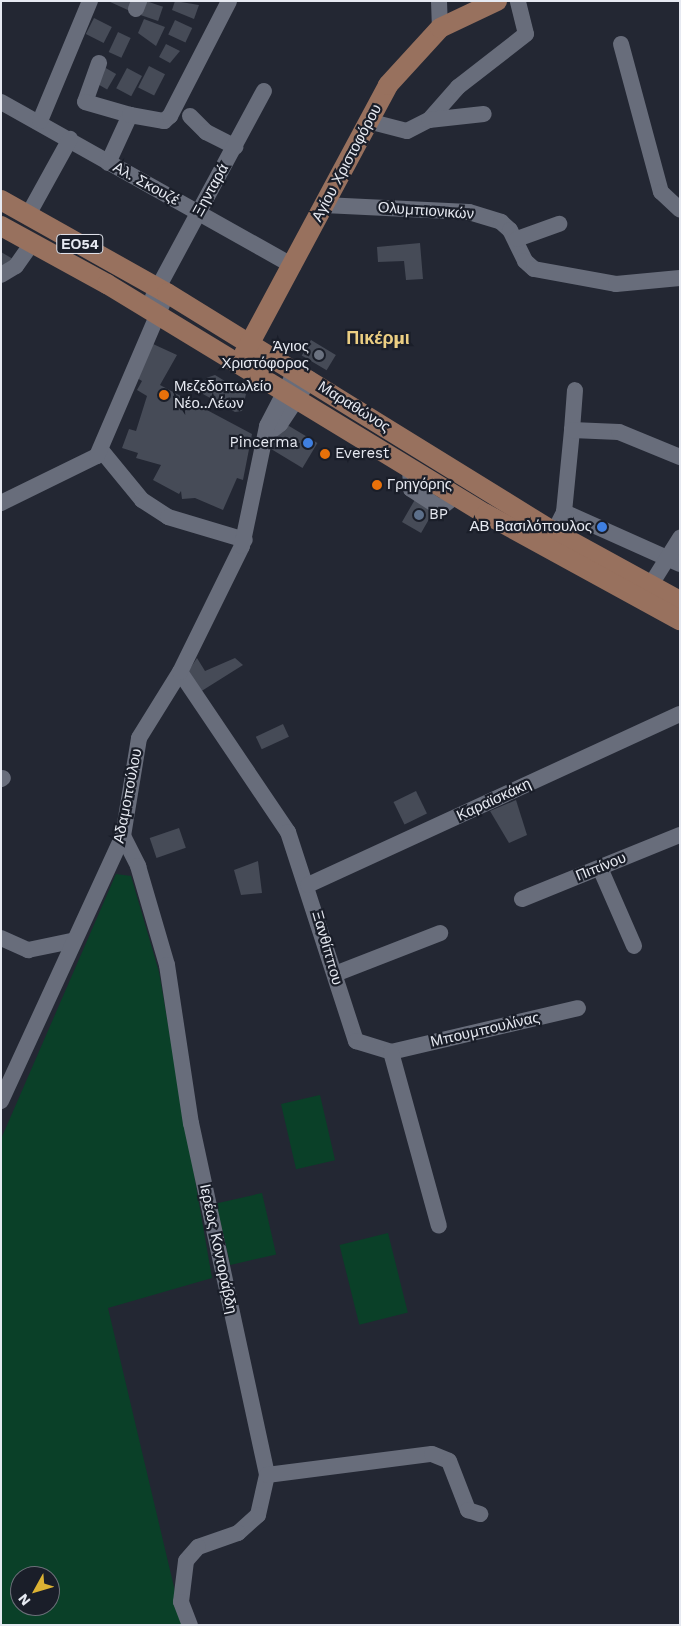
<!DOCTYPE html>
<meta charset="utf-8">
<style>
body{margin:0}
#map{position:relative;width:681px;height:1626px;overflow:hidden;background:#232733;font-family:"Work Sans",sans-serif}
div>[style]{position:absolute}
[style*='--x']{left:calc(var(--x)*1px);top:calc(var(--y)*1px);width:calc(var(--w)*1px);rotate:calc(var(--a)*1deg)}
.green>*{inset:0;background:#0a4028;transform-origin:0 0}
.building>*{inset:0;background:#464b57;transform-origin:0 0}
.minor>*{height:16px;margin:-8px;padding:0 8px;transform-origin:8px;border-radius:8px;background:#686d7b}
.major>*{height:20px;margin:-10px;padding:0 10px;transform-origin:10px;border-radius:10px;background:#98715e}
.dots>*{width:14px;height:14px;translate:-50% -50%;box-sizing:border-box;border:2px solid #1a1e29;border-radius:50%}
span{translate:-50% -50%;white-space:nowrap;text-align:center;line-height:1.15;-webkit-text-stroke:4.5px #1a1e29;paint-order:stroke}
.shield-label span{padding:1px 4px;background:#1a1e29;border:1px solid;border-radius:4px;-webkit-text-stroke-width:0}
.shield-label{font-size:14px;color:#e6e9f1;font-weight:700}
.street-label{font-size:15px;color:#e6e9f1}
.poi-label{font-size:15px;color:#e6e9f1}
.right{translate:-100% -50%;text-align:right}
.left{translate:0 -50%;text-align:left}
.quarter-label{font-size:18px;color:#ebce83;font-weight:700}
.frame{position:absolute;inset:0;border:2px solid #e6e9f1;pointer-events:none}
.north{position:absolute;left:10px;top:1566px;width:50px;height:50px;box-sizing:border-box;background:#1a1e29;border:1px solid #6c6f79;border-radius:50%;rotate:231deg;font-size:14px;font-weight:700;line-height:20px;text-align:center;color:#e6e9f1}
.north::after{content:'';display:block;margin:auto;width:18px;height:22px;background:#dcb233;clip-path:polygon(50% 0,100% 100%,50% 72%,0 100%)}
</style>
<div id="map">
<div class="green">
<div style="clip-path:polygon(evenodd,116px 874px,131px 876px,159px 972px,212px 1278px,108px 1308px,183px 1625px,1px 1625px,1px 1139px,116px 874px,20px 1576px,50px 1576px,50px 1606px,20px 1606px,20px 1576px)"></div>
<div style="left:320px;top:1095px;width:67px;height:40px;rotate:77deg"></div>
<div style="left:262px;top:1193px;width:63px;height:47px;rotate:77deg"></div>
<div style="left:388px;top:1233px;width:82px;height:50px;rotate:76deg"></div>
</div>
<div class="building">
<div style="clip-path:polygon(108px 1px,134px 1px,130px 11px)"></div>
<div style="left:146px;top:1px;width:18px;height:15px;rotate:19deg"></div>
<div style="clip-path:polygon(175px 1px,199px 5px,194px 19px,172px 10px)"></div>
<div style="left:94px;top:18px;width:20px;height:18px;rotate:27deg"></div>
<div style="clip-path:polygon(144px 19px,165px 27px,156px 46px,138px 33px)"></div>
<div style="left:175px;top:20px;width:19px;height:16px;rotate:25deg"></div>
<div style="left:118px;top:32px;width:14px;height:22px;rotate:25deg"></div>
<div style="clip-path:polygon(166px 44px,180px 51px,170px 63px,159px 57px)"></div>
<div style="left:149px;top:66px;width:18px;height:24px;rotate:27deg"></div>
<div style="left:104px;top:67px;width:14px;height:18px;rotate:30deg"></div>
<div style="left:127px;top:68px;width:17px;height:23px;rotate:28deg"></div>
<div style="clip-path:polygon(420px 243px,423px 279px,406px 280px,404px 261px,378px 262px,377px 247px)"></div>
<div style="clip-path:polygon(1px 252px,13px 259px,1px 266px)"></div>
<div style="left:311px;top:340px;width:29px;height:18px;rotate:31deg"></div>
<div style="clip-path:polygon(153px 344px,177px 355px,160px 385px,252px 434px,243px 480px,237px 478px,223px 510px,195px 498px,182px 499px,181px 491px,179px 494px,153px 480px,161px 465px,136px 458px,138px 453px,122px 448px,129px 429px,136px 431px,147px 396px,137px 390px,142px 381px,137px 378px)"></div>
<div style="clip-path:polygon(215px 375px,246px 394px,242px 411px,235px 412px,203px 394px,206px 378px)"></div>
<div style="left:284px;top:423px;width:39px;height:29px;rotate:31deg"></div>
<div style="left:417px;top:496px;width:22px;height:30px;rotate:30deg"></div>
<div style="clip-path:polygon(197px 658px,205px 671px,235px 658px,243px 665px,200px 692px,187px 673px)"></div>
<div style="left:283px;top:724px;width:14px;height:30px;rotate:65deg"></div>
<div style="left:416px;top:791px;width:25px;height:25px;rotate:64deg"></div>
<div style="clip-path:polygon(516px 800px,527px 835px,509px 843px,490px 811px)"></div>
<div style="left:179px;top:828px;width:21px;height:31px;rotate:71deg"></div>
<div style="clip-path:polygon(258px 861px,262px 893px,241px 895px,234px 870px)"></div>
</div>
<div class="minor">
<div style="--x:439;--y:1;--w:27;--a:88"></div>
<div style="--x:136;--y:9;--w:9;--a:-69"></div>
<div style="--x:621;--y:44;--w:153;--a:74.9"></div>
<div style="--x:661;--y:192;--w:26;--a:43"></div>
<div style="--x:99;--y:63;--w:41;--a:109.7"></div>
<div style="--x:85;--y:102;--w:47;--a:16.1"></div>
<div style="--x:1;--y:102;--w:335;--a:29.3"></div>
<div style="--x:190;--y:116;--w:23;--a:45"></div>
<div style="--x:206;--y:132;--w:33;--a:27"></div>
<div style="--x:429;--y:120;--w:44;--a:-48.7"></div>
<div style="--x:458;--y:87;--w:86;--a:-37.9"></div>
<div style="--x:526;--y:34;--w:34;--a:-104"></div>
<div style="--x:40;--y:121;--w:130;--a:-67.4"></div>
<div style="--x:368;--y:121;--w:40;--a:14.4"></div>
<div style="--x:407;--y:131;--w:25;--a:-27"></div>
<div style="--x:429;--y:120;--w:55;--a:-6.2"></div>
<div style="--x:108;--y:163;--w:53;--a:-65.4"></div>
<div style="--x:130;--y:115;--w:35;--a:10"></div>
<div style="--x:164;--y:121;--w:8;--a:-40"></div>
<div style="--x:170;--y:116;--w:129;--a:-62.8"></div>
<div style="--x:324;--y:205;--w:145;--a:2.8"></div>
<div style="--x:469;--y:212;--w:34;--a:17"></div>
<div style="--x:501;--y:222;--w:12;--a:42"></div>
<div style="--x:510;--y:230;--w:34;--a:64"></div>
<div style="--x:525;--y:261;--w:12;--a:42"></div>
<div style="--x:534;--y:269;--w:83;--a:10.4"></div>
<div style="--x:616;--y:284;--w:64;--a:-5.4"></div>
<div style="--x:28;--y:215;--w:87;--a:-61.1"></div>
<div style="--x:517;--y:239;--w:45;--a:-19.7"></div>
<div style="--x:1;--y:275;--w:17;--a:-31"></div>
<div style="--x:16;--y:266;--w:28;--a:-55"></div>
<div style="--x:153;--y:297;--w:234;--a:-61.7"></div>
<div style="--x:572;--y:430;--w:40;--a:-85.7"></div>
<div style="--x:266;--y:435;--w:18;--a:-38"></div>
<div style="--x:280;--y:424;--w:54;--a:-56.3"></div>
<div style="--x:101;--y:450;--w:65;--a:50.6"></div>
<div style="--x:142;--y:500;--w:31;--a:33"></div>
<div style="--x:168;--y:517;--w:80;--a:16.6"></div>
<div style="--x:410;--y:468;--w:21;--a:87"></div>
<div style="--x:411;--y:489;--w:35;--a:33"></div>
<div style="--x:440;--y:508;--w:20;--a:-37"></div>
<div style="--x:1;--y:503;--w:107;--a:-26.1"></div>
<div style="--x:97;--y:456;--w:177;--a:-66.8"></div>
<div style="--x:564;--y:512;--w:127;--a:24.1"></div>
<div style="--x:554;--y:532;--w:22;--a:-63"></div>
<div style="--x:564;--y:512;--w:82;--a:-84.4"></div>
<div style="--x:572;--y:430;--w:47;--a:2.4"></div>
<div style="--x:619;--y:432;--w:66;--a:22.3"></div>
<div style="--x:650;--y:586;--w:57;--a:-58"></div>
<div style="--x:180;--y:672;--w:193;--a:56"></div>
<div style="--x:288;--y:832;--w:220;--a:72"></div>
<div style="--x:356;--y:1041;--w:37;--a:17"></div>
<div style="--x:391;--y:1052;--w:192;--a:-13.2"></div>
<div style="--x:1;--y:779;--w:2;--a:-27"></div>
<div style="--x:123;--y:836;--w:34;--a:63"></div>
<div style="--x:138;--y:866;--w:103;--a:73.7"></div>
<div style="--x:167;--y:965;--w:160;--a:81.4"></div>
<div style="--x:191;--y:1123;--w:360;--a:77.8"></div>
<div style="--x:267;--y:1475;--w:41;--a:102.7"></div>
<div style="--x:258;--y:1515;--w:27;--a:138"></div>
<div style="--x:238;--y:1533;--w:42;--a:160.7"></div>
<div style="--x:198;--y:1547;--w:18;--a:131"></div>
<div style="--x:186;--y:1561;--w:41;--a:97"></div>
<div style="--x:181;--y:1602;--w:25;--a:69"></div>
<div style="--x:600;--y:868;--w:85;--a:66.4"></div>
<div style="--x:308;--y:885;--w:409;--a:-24.7"></div>
<div style="--x:522;--y:899;--w:170;--a:-22.1"></div>
<div style="--x:1;--y:938;--w:30;--a:24"></div>
<div style="--x:28;--y:950;--w:45;--a:-11.6"></div>
<div style="--x:335;--y:974;--w:113;--a:-21.3"></div>
<div style="--x:391;--y:1052;--w:180;--a:74.6"></div>
<div style="--x:1;--y:1101;--w:292;--a:-65.3"></div>
<div style="--x:123;--y:836;--w:99;--a:-80.7"></div>
<div style="--x:139;--y:738;--w:78;--a:-58.2"></div>
<div style="--x:180;--y:672;--w:140;--a:-63.8"></div>
<div style="--x:242;--y:546;--w:123;--a:-78.2"></div>
<div style="--x:267;--y:426;--w:63;--a:-62.6"></div>
<div style="--x:267;--y:1475;--w:166;--a:-7.3"></div>
<div style="--x:432;--y:1454;--w:18;--a:22"></div>
<div style="--x:449;--y:1461;--w:53;--a:68.8"></div>
<div style="--x:468;--y:1510;--w:13;--a:18"></div>
</div>
<div class="major">
<div style="--x:1;--y:200;--w:190;--a:29.3"></div>
<div style="--x:167;--y:293;--w:455;--a:31.7"></div>
<div style="--x:554;--y:532;--w:144;--a:28.7"></div>
<div style="--x:1;--y:226;--w:121;--a:28.7"></div>
<div style="--x:107;--y:284;--w:443;--a:31.3"></div>
<div style="--x:486;--y:514;--w:221;--a:28.7"></div>
<div style="--x:244;--y:354;--w:305;--a:-61.8"></div>
<div style="--x:388;--y:85;--w:77;--a:-47.6"></div>
<div style="--x:440;--y:28;--w:63;--a:-25.3"></div>
</div>
<div class="dots">
<div style="left:319px;top:355px;background:#6b7280"></div>
<div style="left:164px;top:395px;background:#e8710a"></div>
<div style="left:308px;top:443px;background:#3f7fe0"></div>
<div style="left:325px;top:454px;background:#e8710a"></div>
<div style="left:377px;top:485px;background:#e8710a"></div>
<div style="left:419px;top:515px;background:#5c6f8a"></div>
<div style="left:602px;top:527px;background:#3f7fe0"></div>
</div>
<div class="shield-label">
<span style="left:80px;top:244px">ΕΟ54</span>
</div>
<div class="street-label">
<span style="left:347px;top:163px;rotate:-62deg">Αγίου Χριστοφόρου</span>
<span style="left:146px;top:184px;rotate:29deg">Αλ. Σκουζέ</span>
<span style="left:211px;top:190px;rotate:-61deg">Ξηνταρά</span>
<span style="left:426px;top:211px;rotate:4deg">Ολυμπιονικών</span>
<span style="left:354px;top:407px;rotate:32deg">Μαραθώνος</span>
<span style="left:128px;top:796px;rotate:-79deg">Αδαμοπούλου</span>
<span style="left:494px;top:800px;rotate:-25deg">Καραϊσκάκη</span>
<span style="left:601px;top:867px;rotate:-22deg">Πιπίνου</span>
<span style="left:327px;top:948px;rotate:74deg">Ξανθίππου</span>
<span style="left:485px;top:1030px;rotate:-13deg">Μπουμπουλίνας</span>
<span style="left:218px;top:1249px;rotate:78deg">Ιερέως Κοντοράβδη</span>
</div>
<div class="poi-label">
<span class="right" style="left:309px;top:355px">Άγιος<br>Χριστόφορος</span>
<span class="left" style="left:174px;top:395px">Μεζεδοπωλείο<br>Νέο..Λέων</span>
<span class="right" style="left:298px;top:443px">Pincerma</span>
<span class="left" style="left:335px;top:454px">Everest</span>
<span class="left" style="left:387px;top:485px">Γρηγόρης</span>
<span class="left" style="left:429px;top:515px">BP</span>
<span class="right" style="left:592px;top:527px">ΑΒ Βασιλόπουλος</span>
</div>
<div class="quarter-label">
<span style="left:378px;top:338px">Πικέρμι</span>
</div>
<div class="frame"></div>
<div class="north">N</div>
</div>
